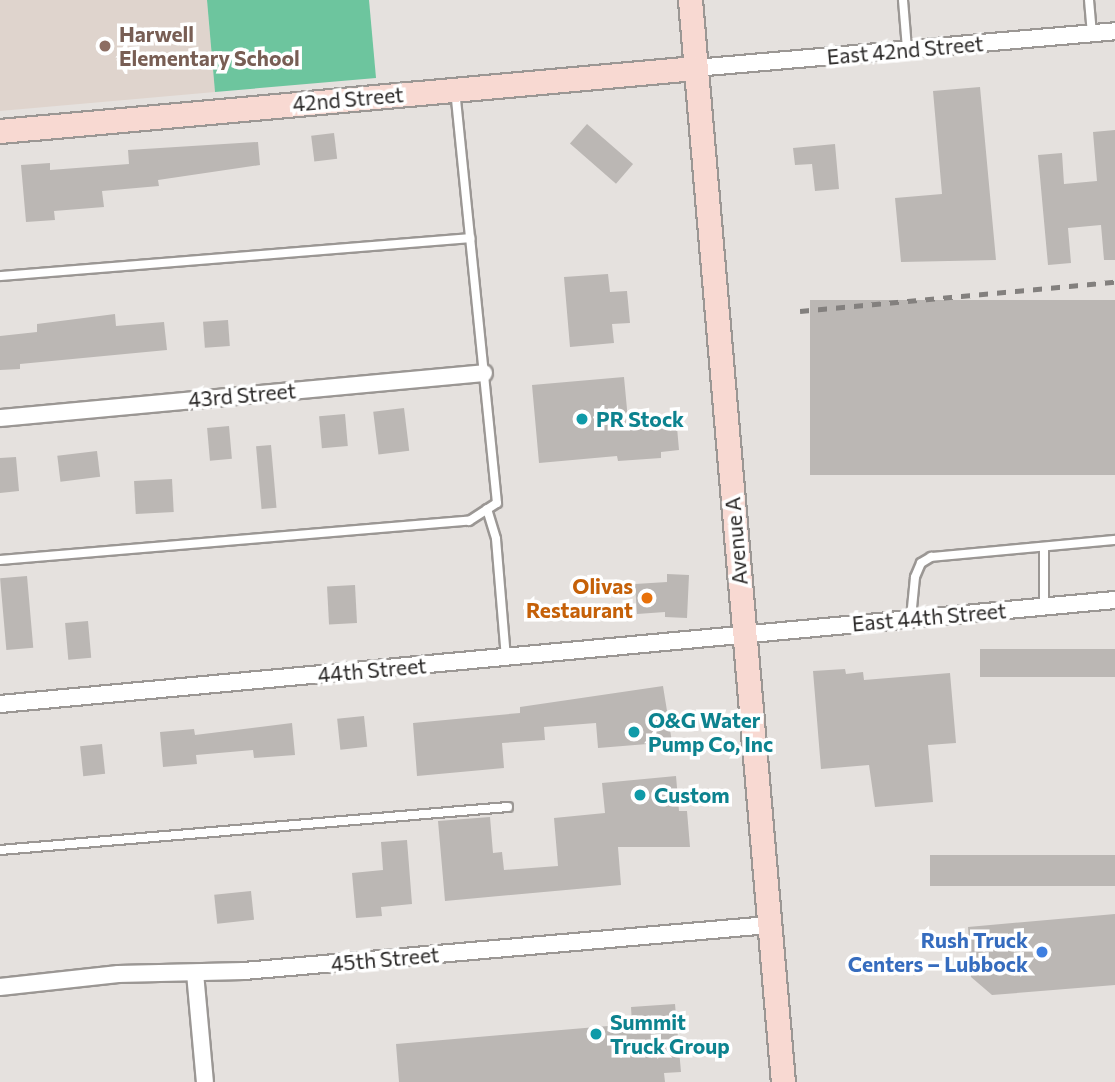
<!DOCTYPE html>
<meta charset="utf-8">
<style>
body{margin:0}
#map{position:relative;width:1115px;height:1082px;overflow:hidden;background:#e5e1de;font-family:Commissioner,sans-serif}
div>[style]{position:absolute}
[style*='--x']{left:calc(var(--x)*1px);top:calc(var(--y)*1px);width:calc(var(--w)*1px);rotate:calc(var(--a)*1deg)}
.built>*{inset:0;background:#dfd4cd}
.green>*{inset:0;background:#6dc59e}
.building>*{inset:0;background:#bbb7b4;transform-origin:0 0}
.roads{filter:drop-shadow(2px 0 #9b9794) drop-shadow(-2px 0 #9b9794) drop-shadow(0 2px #9b9794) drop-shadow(0 -2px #9b9794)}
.lane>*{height:8px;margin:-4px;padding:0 4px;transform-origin:4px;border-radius:4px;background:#fff}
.street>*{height:16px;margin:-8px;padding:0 8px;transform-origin:8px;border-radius:8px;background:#fff}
.secondary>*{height:23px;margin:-11.5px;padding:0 11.5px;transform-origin:11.5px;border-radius:11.5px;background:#f8d9d2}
.rail>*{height:5px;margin-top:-2.5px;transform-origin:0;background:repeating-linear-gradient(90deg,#83807e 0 9px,transparent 0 18px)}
.dots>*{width:19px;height:19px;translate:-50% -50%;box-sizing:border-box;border:4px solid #fff;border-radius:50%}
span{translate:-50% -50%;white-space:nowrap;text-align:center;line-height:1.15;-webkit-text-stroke:7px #fff;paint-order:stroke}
.education-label{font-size:21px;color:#785e54;font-weight:700}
.left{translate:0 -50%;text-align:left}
.street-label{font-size:21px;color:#2a2827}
.culture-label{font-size:21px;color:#0d838f;font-weight:700}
.food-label{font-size:21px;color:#c56008;font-weight:700}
.right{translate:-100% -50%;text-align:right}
.shop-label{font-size:21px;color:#366cbe;font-weight:700}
</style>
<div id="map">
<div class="built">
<div style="clip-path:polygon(0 0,207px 0,215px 92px,0 111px)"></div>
</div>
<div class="green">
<div style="clip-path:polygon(207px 0,369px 0,376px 78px,215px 92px)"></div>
</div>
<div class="building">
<div style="clip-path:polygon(980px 87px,996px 260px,901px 262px,895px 198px,942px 194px,933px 91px)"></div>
<div style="left:587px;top:124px;width:61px;height:26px;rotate:41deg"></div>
<div style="clip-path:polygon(1115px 130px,1115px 260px,1104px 260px,1101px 225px,1068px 228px,1071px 263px,1048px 265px,1038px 155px,1062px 153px,1064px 184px,1097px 181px,1093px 132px)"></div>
<div style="left:334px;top:133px;width:26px;height:23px;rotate:83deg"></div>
<div style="clip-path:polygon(258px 142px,260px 165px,158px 180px,159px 186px,102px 191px,104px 207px,54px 211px,55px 220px,26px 222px,21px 165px,50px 163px,50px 170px,129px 164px,128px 150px)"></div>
<div style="clip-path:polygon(835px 144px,839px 189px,815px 191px,812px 164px,795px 165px,793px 148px)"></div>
<div style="clip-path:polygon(608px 274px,610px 292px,627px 291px,630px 323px,612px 324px,614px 343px,570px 347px,564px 277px)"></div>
<div style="left:1115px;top:300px;width:175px;height:305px;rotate:90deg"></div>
<div style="clip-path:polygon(115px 314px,116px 326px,164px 322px,167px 350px,20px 364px,20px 369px,0 370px,0 336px,37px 332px,37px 324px)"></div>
<div style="left:228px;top:320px;width:26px;height:25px;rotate:86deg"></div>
<div style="clip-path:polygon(624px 377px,628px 420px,676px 416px,679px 450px,661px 452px,661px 458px,618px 461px,617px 456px,539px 463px,532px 385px)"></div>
<div style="left:404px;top:408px;width:43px;height:31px;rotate:83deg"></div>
<div style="left:345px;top:414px;width:32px;height:26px;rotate:85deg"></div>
<div style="left:229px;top:426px;width:33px;height:22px;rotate:85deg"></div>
<div style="left:271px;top:445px;width:63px;height:15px;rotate:85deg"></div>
<div style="left:97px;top:451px;width:26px;height:40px;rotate:83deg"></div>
<div style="clip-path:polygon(16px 457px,19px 491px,0 493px,0 458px)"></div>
<div style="left:172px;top:479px;width:33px;height:38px;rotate:87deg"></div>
<div style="clip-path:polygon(667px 574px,689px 575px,687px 618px,665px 617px,665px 612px,637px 614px,635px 584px,667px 582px)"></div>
<div style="left:27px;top:576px;width:72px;height:27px;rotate:85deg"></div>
<div style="left:355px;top:585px;width:38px;height:28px;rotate:87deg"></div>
<div style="left:88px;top:621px;width:37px;height:23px;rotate:85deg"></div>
<div style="left:1115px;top:649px;width:28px;height:135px;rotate:90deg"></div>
<div style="clip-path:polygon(845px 669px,846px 674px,863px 672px,864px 680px,950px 673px,956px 743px,928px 745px,933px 802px,875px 807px,869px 765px,821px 769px,813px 671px)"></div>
<div style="clip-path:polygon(663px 686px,672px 742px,598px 748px,596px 723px,544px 727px,545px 740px,502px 743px,504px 768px,417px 776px,413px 723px,520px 713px,520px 707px)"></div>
<div style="left:364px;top:716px;width:31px;height:27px;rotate:84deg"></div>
<div style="clip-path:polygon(292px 723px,295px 755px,254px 758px,253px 750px,196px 755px,197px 764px,163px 767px,160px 732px,194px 729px,195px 735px)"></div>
<div style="left:102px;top:744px;width:30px;height:22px;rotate:84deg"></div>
<div style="clip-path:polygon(676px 776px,679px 811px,687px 811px,690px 847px,618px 847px,621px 885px,445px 901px,438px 821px,490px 817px,493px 853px,502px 852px,504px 870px,558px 866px,554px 818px,605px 813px,602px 783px)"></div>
<div style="clip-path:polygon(407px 840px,412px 904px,381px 907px,382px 916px,356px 918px,352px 873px,383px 870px,381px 842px)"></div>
<div style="left:1115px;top:855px;width:31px;height:185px;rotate:90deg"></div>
<div style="left:251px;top:891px;width:29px;height:37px;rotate:84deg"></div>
<div style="clip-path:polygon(1115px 914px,1115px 985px,992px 995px,971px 977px,968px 927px)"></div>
<div style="clip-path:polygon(675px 1004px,681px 1072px,664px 1073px,665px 1082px,399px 1082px,396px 1044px,632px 1024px,631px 1007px)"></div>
</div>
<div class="roads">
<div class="lane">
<div style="--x:903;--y:0;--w:49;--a:85.3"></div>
<div style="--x:1089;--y:0;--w:33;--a:85"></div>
<div style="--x:0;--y:276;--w:472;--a:-4.6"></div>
<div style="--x:487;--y:509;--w:31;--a:73"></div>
<div style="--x:496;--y:539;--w:119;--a:85.2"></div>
<div style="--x:0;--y:560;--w:471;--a:-4.8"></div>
<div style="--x:469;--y:521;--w:33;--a:-33"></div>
<div style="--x:497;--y:503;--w:414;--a:-95.8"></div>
<div style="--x:1044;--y:606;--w:59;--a:-90"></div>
<div style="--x:911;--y:618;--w:41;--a:-84.4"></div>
<div style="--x:915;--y:577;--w:15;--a:-67"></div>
<div style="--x:921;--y:563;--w:12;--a:-31"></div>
<div style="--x:931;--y:557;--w:185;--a:-5.3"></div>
<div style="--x:0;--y:850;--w:510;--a:-4.84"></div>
</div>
<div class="street">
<div style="--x:695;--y:68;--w:422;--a:-5"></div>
<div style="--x:0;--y:418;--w:486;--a:-5.3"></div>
<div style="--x:0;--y:704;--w:1120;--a:-5.33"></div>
<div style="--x:195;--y:973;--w:109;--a:84.8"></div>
<div style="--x:0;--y:987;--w:119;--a:-6.3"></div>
<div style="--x:118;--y:974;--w:126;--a:-1.4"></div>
<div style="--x:244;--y:971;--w:527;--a:-5.01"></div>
</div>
<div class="secondary">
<div style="--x:690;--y:0;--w:1086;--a:85.09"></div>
<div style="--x:0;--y:131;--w:698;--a:-5.18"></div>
</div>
</div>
<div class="rail">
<div style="--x:800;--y:311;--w:316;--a:-5.3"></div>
</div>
<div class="dots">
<div style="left:105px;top:46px;background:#8d6e63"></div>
<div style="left:582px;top:419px;background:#0f9aa8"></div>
<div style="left:647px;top:598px;background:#e8710a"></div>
<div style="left:634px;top:732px;background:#0f9aa8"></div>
<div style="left:640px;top:795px;background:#0f9aa8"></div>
<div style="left:1042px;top:952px;background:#3f7fe0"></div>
<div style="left:596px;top:1034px;background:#0f9aa8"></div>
</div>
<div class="education-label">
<span class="left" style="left:119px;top:46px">Harwell<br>Elementary School</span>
</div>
<div class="street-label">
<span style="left:905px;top:50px;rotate:-5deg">East 42nd Street</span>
<span style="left:348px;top:99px;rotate:-5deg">42nd Street</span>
<span style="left:242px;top:395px;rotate:-5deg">43rd Street</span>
<span style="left:736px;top:541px;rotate:-95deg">Avenue A</span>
<span style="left:929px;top:617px;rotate:-5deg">East 44th Street</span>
<span style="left:372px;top:670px;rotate:-5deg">44th Street</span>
<span style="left:385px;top:959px;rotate:-5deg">45th Street</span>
</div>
<div class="culture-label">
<span class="left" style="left:596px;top:419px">PR Stock</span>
<span class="left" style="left:648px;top:732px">O&amp;G Water<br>Pump Co, Inc</span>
<span class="left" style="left:654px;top:795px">Custom</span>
<span class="left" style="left:610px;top:1034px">Summit<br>Truck Group</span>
</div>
<div class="food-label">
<span class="right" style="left:633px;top:598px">Olivas<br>Restaurant</span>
</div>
<div class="shop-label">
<span class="right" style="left:1028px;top:952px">Rush Truck<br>Centers – Lubbock</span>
</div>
</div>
